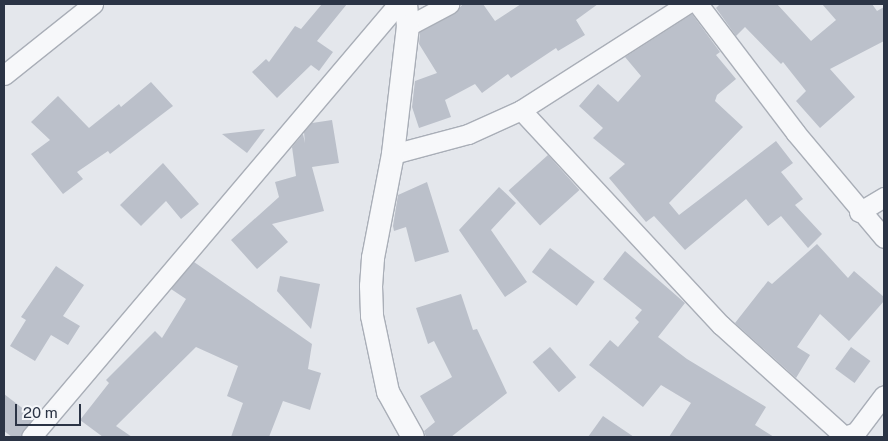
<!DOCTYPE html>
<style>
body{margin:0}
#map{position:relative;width:888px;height:441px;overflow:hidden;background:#e4e7ec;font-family:"Public Sans",sans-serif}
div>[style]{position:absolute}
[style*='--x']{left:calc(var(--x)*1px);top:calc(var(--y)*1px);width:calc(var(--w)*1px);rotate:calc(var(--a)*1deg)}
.building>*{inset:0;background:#bbc0ca;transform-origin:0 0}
.roads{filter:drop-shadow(1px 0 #a9aeb7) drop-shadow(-1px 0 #a9aeb7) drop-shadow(0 1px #a9aeb7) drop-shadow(0 -1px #a9aeb7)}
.minor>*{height:19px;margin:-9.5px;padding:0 9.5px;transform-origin:9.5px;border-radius:9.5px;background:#f7f8fa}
.tertiary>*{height:22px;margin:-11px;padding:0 11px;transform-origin:11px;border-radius:11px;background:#f7f8fa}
span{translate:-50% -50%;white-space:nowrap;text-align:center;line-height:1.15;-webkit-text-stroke:4px #f4f6f9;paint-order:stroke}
.frame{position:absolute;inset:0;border:5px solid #2b3445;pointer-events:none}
.scale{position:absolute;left:15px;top:404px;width:66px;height:22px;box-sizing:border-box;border:2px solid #2b3445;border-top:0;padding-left:6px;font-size:15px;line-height:18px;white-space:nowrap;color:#2b3445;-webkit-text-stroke:4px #f4f6f9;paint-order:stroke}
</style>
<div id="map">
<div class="building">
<div style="clip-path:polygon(322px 4px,347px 4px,317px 41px,333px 52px,319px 71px,311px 65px,277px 98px,252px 72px,266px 59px,269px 62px,295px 26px,301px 29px)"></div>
<div style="clip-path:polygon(463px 4px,483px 4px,495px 21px,521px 4px,598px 4px,576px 20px,585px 35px,558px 51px,556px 48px,511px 78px,508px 74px,482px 93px,475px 84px,445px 100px,451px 117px,419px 128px,412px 107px,415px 81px,437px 73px,419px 44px,420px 32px,454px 14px)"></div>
<div style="clip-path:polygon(720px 4px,777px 4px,811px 41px,836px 20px,822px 4px,872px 4px,877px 11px,884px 7px,884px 41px,830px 69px,855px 97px,820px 128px,796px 101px,806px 91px,783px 62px,781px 64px,745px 27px,736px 36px,716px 8px)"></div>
<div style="clip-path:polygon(692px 14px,720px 52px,716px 55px,736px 79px,717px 95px,715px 101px,743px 127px,669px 203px,679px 215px,776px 141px,793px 163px,781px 172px,803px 199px,795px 205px,822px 234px,808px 248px,781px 216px,768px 226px,746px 199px,685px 250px,654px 216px,646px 222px,609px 178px,625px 164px,593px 138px,603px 128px,579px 106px,598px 84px,618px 102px,641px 76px,625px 57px)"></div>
<div style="clip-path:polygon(151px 82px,173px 106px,110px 154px,108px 151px,77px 172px,83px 179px,63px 194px,31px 154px,50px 140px,31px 122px,58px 96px,89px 128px,119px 104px,121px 107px)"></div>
<div style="clip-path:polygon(332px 120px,339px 163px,312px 167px,324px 211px,272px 224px,288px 242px,257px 269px,231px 240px,279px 197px,275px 182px,296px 176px,292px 147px,303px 134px,305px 143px,304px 132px,312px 123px)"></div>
<div style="clip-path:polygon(265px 129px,247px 153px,222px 134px)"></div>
<div style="left:548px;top:155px;width:47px;height:53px;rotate:48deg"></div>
<div style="clip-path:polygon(163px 163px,199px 204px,181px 219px,166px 201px,141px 226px,120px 205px)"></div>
<div style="clip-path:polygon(427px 182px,449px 252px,415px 262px,406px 227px,394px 231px,393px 226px,398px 195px)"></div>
<div style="clip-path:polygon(499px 187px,516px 203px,491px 230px,527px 282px,505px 297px,459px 230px)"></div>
<div style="clip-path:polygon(817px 244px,848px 278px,854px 271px,884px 297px,884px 301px,849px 341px,820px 314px,797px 347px,810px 355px,796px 378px,735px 323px,768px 281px,772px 284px)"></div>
<div style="left:550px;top:248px;width:56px;height:30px;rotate:37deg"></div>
<div style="clip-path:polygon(625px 251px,685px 303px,658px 337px,687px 359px,766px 407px,755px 425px,774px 437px,669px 437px,691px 403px,661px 385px,643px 407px,589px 365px,610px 340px,618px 347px,639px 322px,635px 318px,642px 310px,603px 279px)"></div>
<div style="clip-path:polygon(194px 262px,312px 344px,308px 369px,321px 373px,310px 410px,283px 401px,269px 437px,231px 437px,243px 403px,227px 396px,238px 366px,196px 347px,116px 426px,132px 437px,103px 437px,80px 420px,109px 383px,106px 380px,155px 331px,162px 338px,186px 299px,171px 289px)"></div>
<div style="clip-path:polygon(56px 266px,84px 285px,63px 316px,80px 326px,68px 345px,51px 335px,35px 361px,10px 346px,26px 320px,21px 317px)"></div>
<div style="clip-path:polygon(280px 276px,320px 284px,311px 329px,277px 291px)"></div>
<div style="clip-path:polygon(461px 294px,473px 330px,477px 329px,507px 393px,451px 437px,426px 437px,424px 431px,435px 422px,420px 396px,452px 377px,434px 341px,428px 344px,416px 308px)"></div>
<div style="left:550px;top:347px;width:40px;height:23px;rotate:49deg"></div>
<div style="left:851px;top:347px;width:24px;height:27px;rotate:36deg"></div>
<div style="clip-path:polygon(4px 394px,34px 417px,20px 437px,12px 437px,4px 431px)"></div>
<div style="clip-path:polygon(603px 416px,634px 437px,588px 437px)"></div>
</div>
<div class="roads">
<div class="minor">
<div style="--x:698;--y:4;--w:161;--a:52.8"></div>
<div style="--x:795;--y:132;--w:138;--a:50"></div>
<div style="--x:408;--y:26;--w:47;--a:-28.2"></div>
<div style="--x:4;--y:75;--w:114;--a:-38.6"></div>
<div style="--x:521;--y:110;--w:294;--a:47.1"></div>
<div style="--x:721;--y:325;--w:166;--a:42.1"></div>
<div style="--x:844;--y:436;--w:13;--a:-18"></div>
<div style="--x:856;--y:432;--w:46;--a:-52.9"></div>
<div style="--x:393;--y:154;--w:78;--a:-14.9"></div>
<div style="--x:468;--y:134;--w:58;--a:-24.4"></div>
<div style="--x:521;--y:110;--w:197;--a:-32.6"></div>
<div style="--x:859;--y:212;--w:29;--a:-31"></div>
<div style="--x:31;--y:437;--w:568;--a:-49.72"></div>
</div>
<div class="tertiary">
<div style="--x:406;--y:4;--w:22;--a:85"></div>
<div style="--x:408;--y:26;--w:129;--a:96.7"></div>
<div style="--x:393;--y:154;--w:106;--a:100.9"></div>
<div style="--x:373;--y:258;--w:28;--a:94"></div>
<div style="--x:371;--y:286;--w:30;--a:88"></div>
<div style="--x:372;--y:316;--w:78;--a:78.1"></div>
<div style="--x:388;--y:392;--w:51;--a:60.9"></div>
</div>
</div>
<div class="frame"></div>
<div class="scale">20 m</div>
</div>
